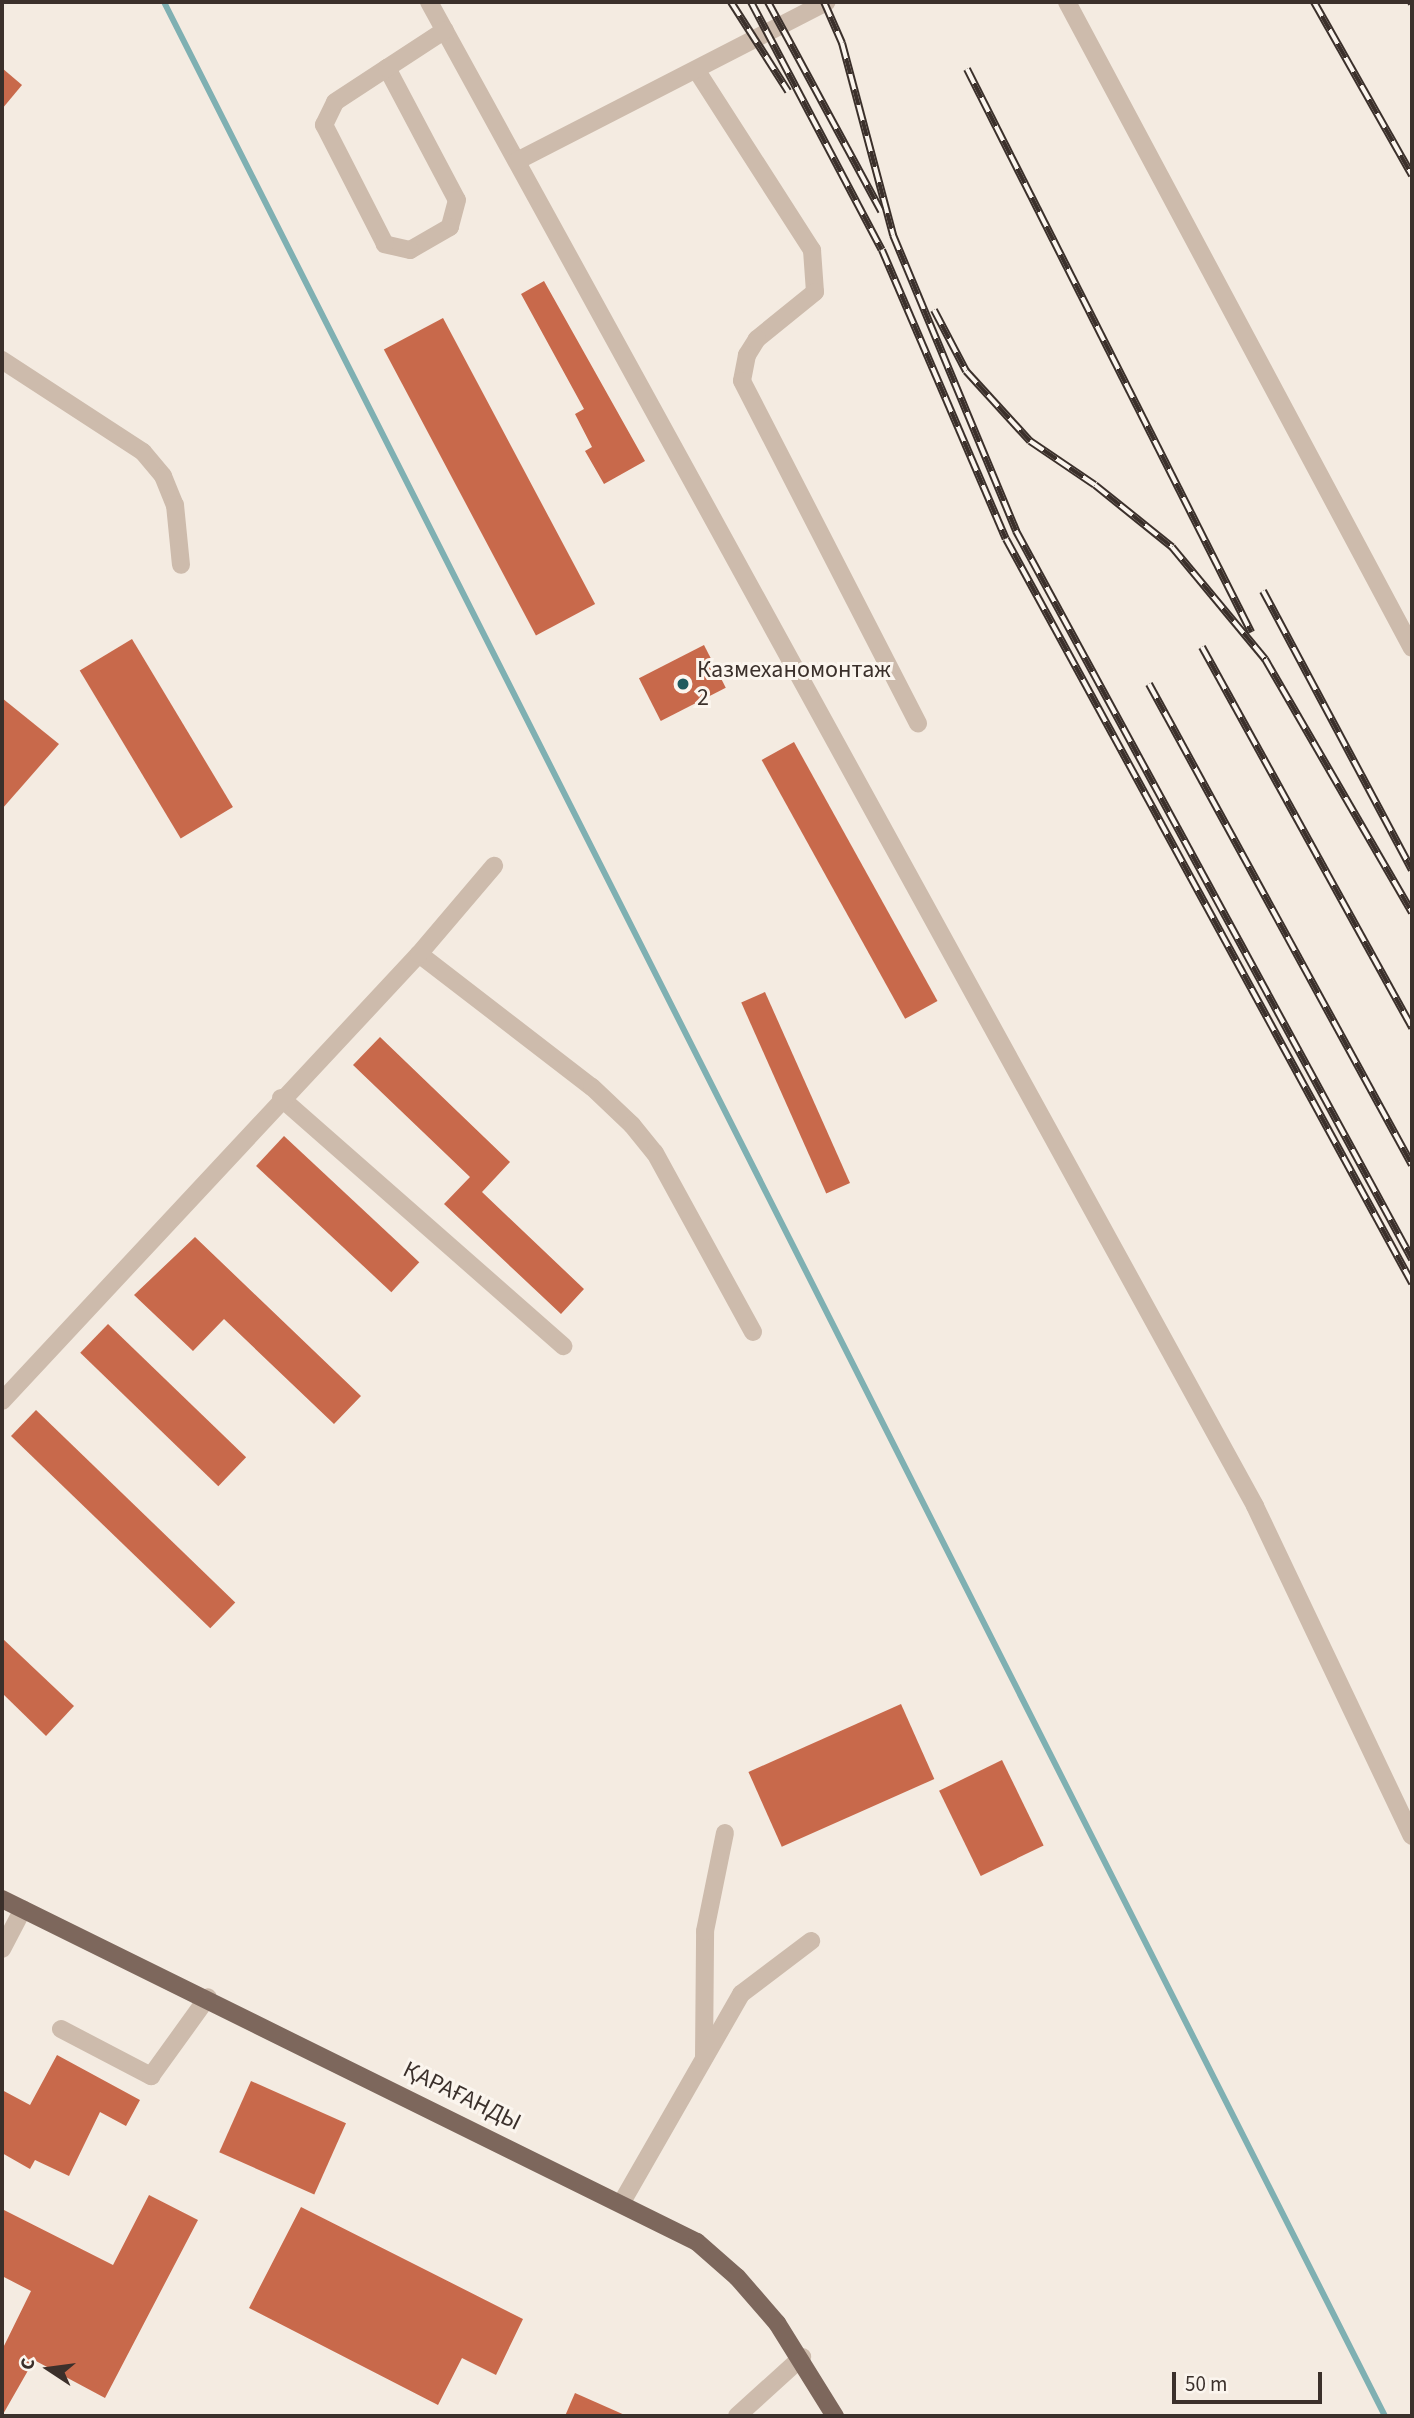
<!DOCTYPE html>
<meta charset="utf-8">
<style>
body{margin:0}
#map{position:relative;width:1414px;height:2418px;overflow:hidden;background:#f4ebe1;font-family:"Source Sans 3",sans-serif}
div>[style]{position:absolute}
[style*='--x']{left:calc(var(--x)*1px);top:calc(var(--y)*1px);width:calc(var(--w)*1px);rotate:calc(var(--a)*1deg)}
.stream>*{height:6px;margin:-3px;padding:0 3px;transform-origin:3px;border-radius:3px;background:#7fb0b2}
.building>*{inset:0;background:#c8694b;transform-origin:0 0}
.minor>*{height:18px;margin:-9px;padding:0 9px;transform-origin:9px;border-radius:9px;background:#cdbbac}
.major>*{height:18px;margin:-9px;padding:0 9px;transform-origin:9px;border-radius:9px;background:#7d675c}
.rail>*{height:8px;margin-top:-4px;transform-origin:0;background:repeating-linear-gradient(90deg,#fbf5ee 0 16px,#3b302b 0 32px);box-sizing:border-box;border-block:2px solid #3b302b}
.dots>*{width:19px;height:19px;translate:-50% -50%;box-sizing:border-box;border:4px solid #fbf5ee;border-radius:50%}
span{translate:-50% -50%;white-space:nowrap;text-align:center;line-height:1.15;-webkit-text-stroke:6px #fbf5ee;paint-order:stroke}
.poi-label{font-size:24px;color:#3b302b}
.left{translate:0 -50%;text-align:left}
.street-label{font-size:24px;color:#3b302b}
.frame{position:absolute;inset:0;border:4px solid #3b302b;pointer-events:none}
.north{position:absolute;left:14px;top:2334px;width:70px;height:70px;-webkit-text-stroke:5px #fbf5ee;paint-order:stroke;rotate:283deg;font-size:19px;font-weight:700;line-height:28px;text-align:center;color:#3b302b}
.north::after{content:'';display:block;margin:auto;width:24px;height:32px;background:#3b302b;clip-path:polygon(50% 0,100% 100%,50% 72%,0 100%)}
.scale{position:absolute;left:1172px;top:2372px;width:150px;height:32px;box-sizing:border-box;border:4px solid #3b302b;border-top:0;padding-left:9px;font-size:21px;line-height:24px;white-space:nowrap;color:#3b302b;-webkit-text-stroke:5px #fbf5ee;paint-order:stroke}
</style>
<div id="map">
<div class="stream">
<div style="--x:164;--y:2;--w:2705;--a:63.17"></div>
</div>
<div class="building">
<div style="clip-path:polygon(2px 68px,22px 85px,2px 109px)"></div>
<div style="clip-path:polygon(544px 281px,645px 461px,604px 484px,585px 451px,592px 447px,575px 414px,584px 409px,521px 294px)"></div>
<div style="left:443px;top:318px;width:324px;height:67px;rotate:62deg"></div>
<div style="left:132px;top:639px;width:196px;height:61px;rotate:59deg"></div>
<div style="left:704px;top:645px;width:48px;height:73px;rotate:63deg"></div>
<div style="clip-path:polygon(2px 698px,59px 744px,2px 809px)"></div>
<div style="left:794px;top:742px;width:296px;height:37px;rotate:61deg"></div>
<div style="left:765px;top:992px;width:209px;height:26px;rotate:66deg"></div>
<div style="clip-path:polygon(380px 1037px,510px 1162px,482px 1192px,584px 1289px,561px 1314px,444px 1204px,470px 1177px,353px 1065px)"></div>
<div style="left:284px;top:1136px;width:185px;height:41px;rotate:43deg"></div>
<div style="clip-path:polygon(195px 1237px,361px 1396px,334px 1424px,224px 1319px,193px 1351px,134px 1295px)"></div>
<div style="left:108px;top:1324px;width:192px;height:40px;rotate:44deg"></div>
<div style="left:36px;top:1410px;width:277px;height:36px;rotate:44deg"></div>
<div style="clip-path:polygon(2px 1638px,74px 1706px,46px 1736px,2px 1693px)"></div>
<div style="left:901px;top:1704px;width:82px;height:167px;rotate:66deg"></div>
<div style="left:1002px;top:1760px;width:95px;height:70px;rotate:64deg"></div>
<div style="clip-path:polygon(57px 2055px,140px 2100px,126px 2126px,100px 2112px,69px 2176px,35px 2160px,30px 2169px,2px 2153px,2px 2090px,30px 2105px)"></div>
<div style="left:251px;top:2081px;width:104px;height:78px;rotate:24deg"></div>
<div style="clip-path:polygon(149px 2195px,198px 2220px,105px 2398px,34px 2360px,2px 2416px,2px 2350px,31px 2291px,2px 2276px,2px 2209px,113px 2265px)"></div>
<div style="clip-path:polygon(301px 2207px,523px 2319px,496px 2375px,462px 2358px,438px 2405px,249px 2308px)"></div>
<div style="clip-path:polygon(575px 2393px,627px 2416px,565px 2416px)"></div>
</div>
<div class="minor">
<div style="--x:429;--y:2;--w:1716;--a:61.22"></div>
<div style="--x:1255;--y:1506;--w:365;--a:64.6"></div>
<div style="--x:1067;--y:2;--w:732;--a:61.9"></div>
<div style="--x:387;--y:68;--w:149;--a:62.1"></div>
<div style="--x:457;--y:200;--w:28;--a:105"></div>
<div style="--x:450;--y:227;--w:46;--a:150.1"></div>
<div style="--x:410;--y:250;--w:26;--a:-167"></div>
<div style="--x:385;--y:244;--w:134;--a:-117.1"></div>
<div style="--x:324;--y:125;--w:25;--a:-64"></div>
<div style="--x:335;--y:102;--w:62;--a:-33.2"></div>
<div style="--x:387;--y:68;--w:69;--a:-33.2"></div>
<div style="--x:697;--y:71;--w:213;--a:57.3"></div>
<div style="--x:812;--y:250;--w:42;--a:85.9"></div>
<div style="--x:815;--y:292;--w:75;--a:141"></div>
<div style="--x:757;--y:339;--w:19;--a:122"></div>
<div style="--x:747;--y:355;--w:26;--a:101"></div>
<div style="--x:742;--y:381;--w:385;--a:62.8"></div>
<div style="--x:517;--y:161;--w:348;--a:-27.2"></div>
<div style="--x:2;--y:360;--w:168;--a:33.1"></div>
<div style="--x:143;--y:452;--w:31;--a:50"></div>
<div style="--x:163;--y:476;--w:31;--a:68"></div>
<div style="--x:175;--y:505;--w:60;--a:84.3"></div>
<div style="--x:419;--y:954;--w:218;--a:37.6"></div>
<div style="--x:592;--y:1087;--w:55;--a:43.5"></div>
<div style="--x:632;--y:1125;--w:36;--a:51"></div>
<div style="--x:655;--y:1153;--w:204;--a:61.3"></div>
<div style="--x:281;--y:1098;--w:376;--a:41.3"></div>
<div style="--x:2;--y:1401;--w:611;--a:-46.99"></div>
<div style="--x:419;--y:954;--w:116;--a:-49.6"></div>
<div style="--x:2;--y:1949;--w:45;--a:-62.3"></div>
<div style="--x:61;--y:2029;--w:102;--a:27.6"></div>
<div style="--x:151;--y:2076;--w:97;--a:-54.2"></div>
<div style="--x:704;--y:2058;--w:127;--a:-89.5"></div>
<div style="--x:705;--y:1931;--w:100;--a:-78.5"></div>
<div style="--x:622;--y:2202;--w:240;--a:-60.2"></div>
<div style="--x:741;--y:1994;--w:88;--a:-37.1"></div>
<div style="--x:737;--y:2416;--w:88;--a:-42.2"></div>
</div>
<div class="major">
<div style="--x:2;--y:1899;--w:775;--a:26.27"></div>
<div style="--x:697;--y:2242;--w:53;--a:41.2"></div>
<div style="--x:737;--y:2277;--w:61;--a:49"></div>
<div style="--x:777;--y:2323;--w:110;--a:58.1"></div>
</div>
<div class="rail">
<div style="--x:731;--y:2;--w:106;--a:57.4"></div>
<div style="--x:751;--y:2;--w:280;--a:62.2"></div>
<div style="--x:882;--y:250;--w:314;--a:66.8"></div>
<div style="--x:1006;--y:539;--w:848;--a:61.38"></div>
<div style="--x:768;--y:2;--w:238;--a:61.6"></div>
<div style="--x:824;--y:2;--w:45;--a:66.3"></div>
<div style="--x:842;--y:43;--w:199;--a:75.1"></div>
<div style="--x:893;--y:235;--w:321;--a:67.4"></div>
<div style="--x:1016;--y:531;--w:829;--a:61.46"></div>
<div style="--x:1314;--y:2;--w:199;--a:60.5"></div>
<div style="--x:1411;--y:2;--w:2;--a:63"></div>
<div style="--x:967;--y:69;--w:631;--a:63.23"></div>
<div style="--x:934;--y:310;--w:69;--a:62.3"></div>
<div style="--x:966;--y:371;--w:95;--a:47.6"></div>
<div style="--x:1030;--y:441;--w:78;--a:34.1"></div>
<div style="--x:1095;--y:485;--w:99;--a:38.8"></div>
<div style="--x:1172;--y:547;--w:146;--a:50.3"></div>
<div style="--x:1265;--y:659;--w:293;--a:59.9"></div>
<div style="--x:1263;--y:591;--w:316;--a:61.9"></div>
<div style="--x:1202;--y:647;--w:435;--a:61.1"></div>
<div style="--x:1149;--y:684;--w:548;--a:61.33"></div>
</div>
<div class="dots">
<div style="left:683px;top:684px;background:#1f5a5e"></div>
</div>
<div class="poi-label">
<span class="left" style="left:697px;top:684px">Казмеханомонтаж<br>2</span>
</div>
<div class="street-label">
<span style="left:462px;top:2096px;rotate:26deg">ҚАРАҒАНДЫ</span>
</div>
<div class="frame"></div>
<div class="north">С</div>
<div class="scale">50 m</div>
</div>
